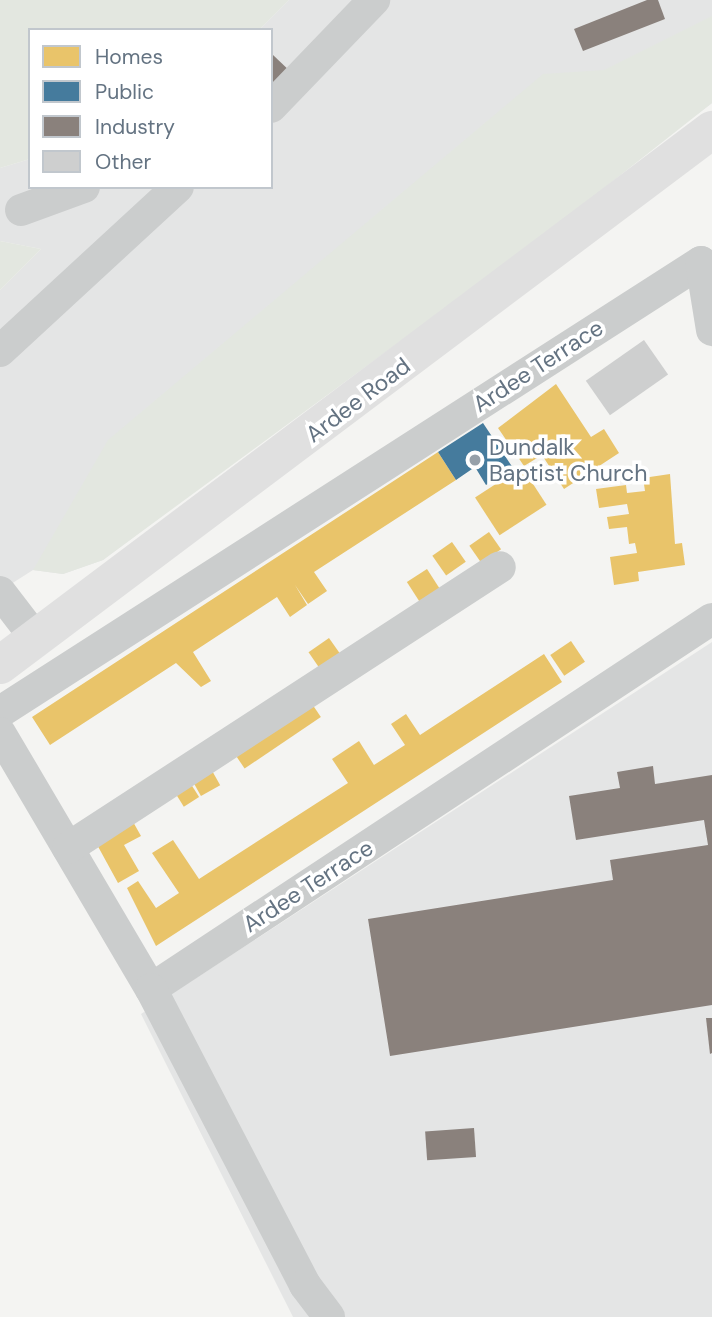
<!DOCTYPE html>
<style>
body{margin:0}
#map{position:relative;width:712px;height:1317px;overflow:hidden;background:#f4f4f2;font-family:"DM Sans",sans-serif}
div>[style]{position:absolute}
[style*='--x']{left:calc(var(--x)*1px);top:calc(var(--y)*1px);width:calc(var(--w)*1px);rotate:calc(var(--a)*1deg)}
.built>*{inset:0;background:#e4e5e5}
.green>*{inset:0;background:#e3e7e0}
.homes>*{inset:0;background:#e9c46a;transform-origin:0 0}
.public>*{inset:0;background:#457b9d}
.industry>*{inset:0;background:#8a817c;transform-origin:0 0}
.building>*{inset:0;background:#cecfcf;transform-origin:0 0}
.minor>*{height:32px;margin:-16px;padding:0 16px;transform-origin:16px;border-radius:16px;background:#cbcdcd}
.major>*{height:38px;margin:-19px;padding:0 19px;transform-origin:19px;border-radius:19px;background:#e0e0e0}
.dots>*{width:19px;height:19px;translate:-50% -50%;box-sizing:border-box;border:4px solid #fff;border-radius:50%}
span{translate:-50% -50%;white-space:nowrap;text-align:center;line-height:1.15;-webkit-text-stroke:7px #fff;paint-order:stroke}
.street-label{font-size:23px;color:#647382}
.poi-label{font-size:23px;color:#647382}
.left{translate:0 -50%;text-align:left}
.legend{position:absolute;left:28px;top:28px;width:245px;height:161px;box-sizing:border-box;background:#fff;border:2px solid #c1c7cd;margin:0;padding:9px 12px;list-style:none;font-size:21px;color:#647382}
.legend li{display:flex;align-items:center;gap:14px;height:35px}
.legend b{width:35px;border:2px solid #c1c7cd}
</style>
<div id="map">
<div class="built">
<div style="clip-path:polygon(289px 0,712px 0,712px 103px,103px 560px,63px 574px,33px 570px,0 591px,0 290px,41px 249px,0 241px,0 168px,30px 159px,30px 187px,271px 187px,271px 30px,259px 30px)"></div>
<div style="clip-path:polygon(712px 642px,712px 1317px,293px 1317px,141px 1014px)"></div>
</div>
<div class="green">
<div style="clip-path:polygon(0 0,289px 0,259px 30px,30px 30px,30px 159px,0 168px)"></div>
<div style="clip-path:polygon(712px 16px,712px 103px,542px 237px,103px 560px,63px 574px,33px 570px,108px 440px,543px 74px,604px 70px)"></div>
<div style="clip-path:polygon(0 241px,41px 249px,0 290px)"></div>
</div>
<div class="homes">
<div style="clip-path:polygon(556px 384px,591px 437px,604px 429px,619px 453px,564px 489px,542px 455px,524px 466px,498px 428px)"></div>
<div style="clip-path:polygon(438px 452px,456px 480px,314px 572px,327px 591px,308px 604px,295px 585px,307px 605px,290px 617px,277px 597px,193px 652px,211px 681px,201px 687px,176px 663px,50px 745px,32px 717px)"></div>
<div style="left:522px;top:467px;width:45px;height:56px;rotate:57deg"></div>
<div style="clip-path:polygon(670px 474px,675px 544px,682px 543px,685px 565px,638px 572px,639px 581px,614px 585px,610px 557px,637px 553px,635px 543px,629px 544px,627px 527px,609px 529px,607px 517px,629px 514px,627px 504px,599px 508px,596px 489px,626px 485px,627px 493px,645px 491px,643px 478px)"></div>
<div style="left:489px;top:532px;width:21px;height:24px;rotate:55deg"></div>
<div style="left:452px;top:542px;width:24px;height:24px;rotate:55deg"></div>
<div style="left:427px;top:569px;width:24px;height:24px;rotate:57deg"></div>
<div style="left:329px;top:638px;width:19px;height:25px;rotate:55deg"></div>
<div style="left:571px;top:641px;width:25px;height:25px;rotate:56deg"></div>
<div style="clip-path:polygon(544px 654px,562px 682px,156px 946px,127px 888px,138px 881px,156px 908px,179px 893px,152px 853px,173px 840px,199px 879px,348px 783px,332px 759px,359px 741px,374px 765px,405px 745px,391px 724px,406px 714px,420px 735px)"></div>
<div style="left:308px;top:698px;width:23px;height:92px;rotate:56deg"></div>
<div style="left:210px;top:767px;width:21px;height:22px;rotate:61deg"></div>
<div style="left:189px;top:781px;width:19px;height:18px;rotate:58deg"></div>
<div style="clip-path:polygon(132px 820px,141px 836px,124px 845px,139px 871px,118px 883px,95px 841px)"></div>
</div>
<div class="public">
<div style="clip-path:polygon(483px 423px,513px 468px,486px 485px,475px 467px,456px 480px,438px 452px)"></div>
</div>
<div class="industry">
<div style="clip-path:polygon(647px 0,658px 0,665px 19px,583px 51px,574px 29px)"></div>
<div style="clip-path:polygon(273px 55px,293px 74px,271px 101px,271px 56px)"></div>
<div style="clip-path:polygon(653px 766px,655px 784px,712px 775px,712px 1005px,390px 1056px,368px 919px,613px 880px,610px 860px,708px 845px,704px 820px,576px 840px,569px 796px,620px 788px,617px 772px)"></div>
<div style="clip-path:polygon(706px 1018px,712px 1018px,712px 1053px,710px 1054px)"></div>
<div style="left:474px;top:1128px;width:29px;height:49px;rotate:86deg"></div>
</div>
<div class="building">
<div style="left:644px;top:340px;width:42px;height:71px;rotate:55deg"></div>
</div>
<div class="minor">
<div style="--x:271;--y:107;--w:149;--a:-46.1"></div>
<div style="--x:21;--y:210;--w:67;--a:-20.1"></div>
<div style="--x:0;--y:351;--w:242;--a:-42.7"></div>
<div style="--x:0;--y:592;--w:59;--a:52.5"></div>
<div style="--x:0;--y:712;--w:833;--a:-32.7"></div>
<div style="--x:701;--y:262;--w:69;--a:80.8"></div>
<div style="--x:0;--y:733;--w:297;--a:59.5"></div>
<div style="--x:151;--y:989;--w:672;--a:-33.41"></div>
<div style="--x:68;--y:848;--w:515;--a:-33.04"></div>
<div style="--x:151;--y:989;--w:334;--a:62.5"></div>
<div style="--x:305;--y:1285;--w:40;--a:53"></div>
</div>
<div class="major">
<div style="--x:0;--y:665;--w:891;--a:-36.92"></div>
</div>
<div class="dots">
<div style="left:475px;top:460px;background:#96a0a9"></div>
</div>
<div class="street-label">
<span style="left:538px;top:366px;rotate:-33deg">Ardee Terrace</span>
<span style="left:358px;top:400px;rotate:-37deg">Ardee Road</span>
<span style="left:308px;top:886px;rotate:-33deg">Ardee Terrace</span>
</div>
<div class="poi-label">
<span class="left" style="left:489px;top:460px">Dundalk<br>Baptist Church</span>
</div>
<ul class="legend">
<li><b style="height:19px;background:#e9c46a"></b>Homes</li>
<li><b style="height:19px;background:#457b9d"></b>Public</li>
<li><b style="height:19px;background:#8a817c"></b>Industry</li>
<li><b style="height:19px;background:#cecfcf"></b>Other</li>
</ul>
</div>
